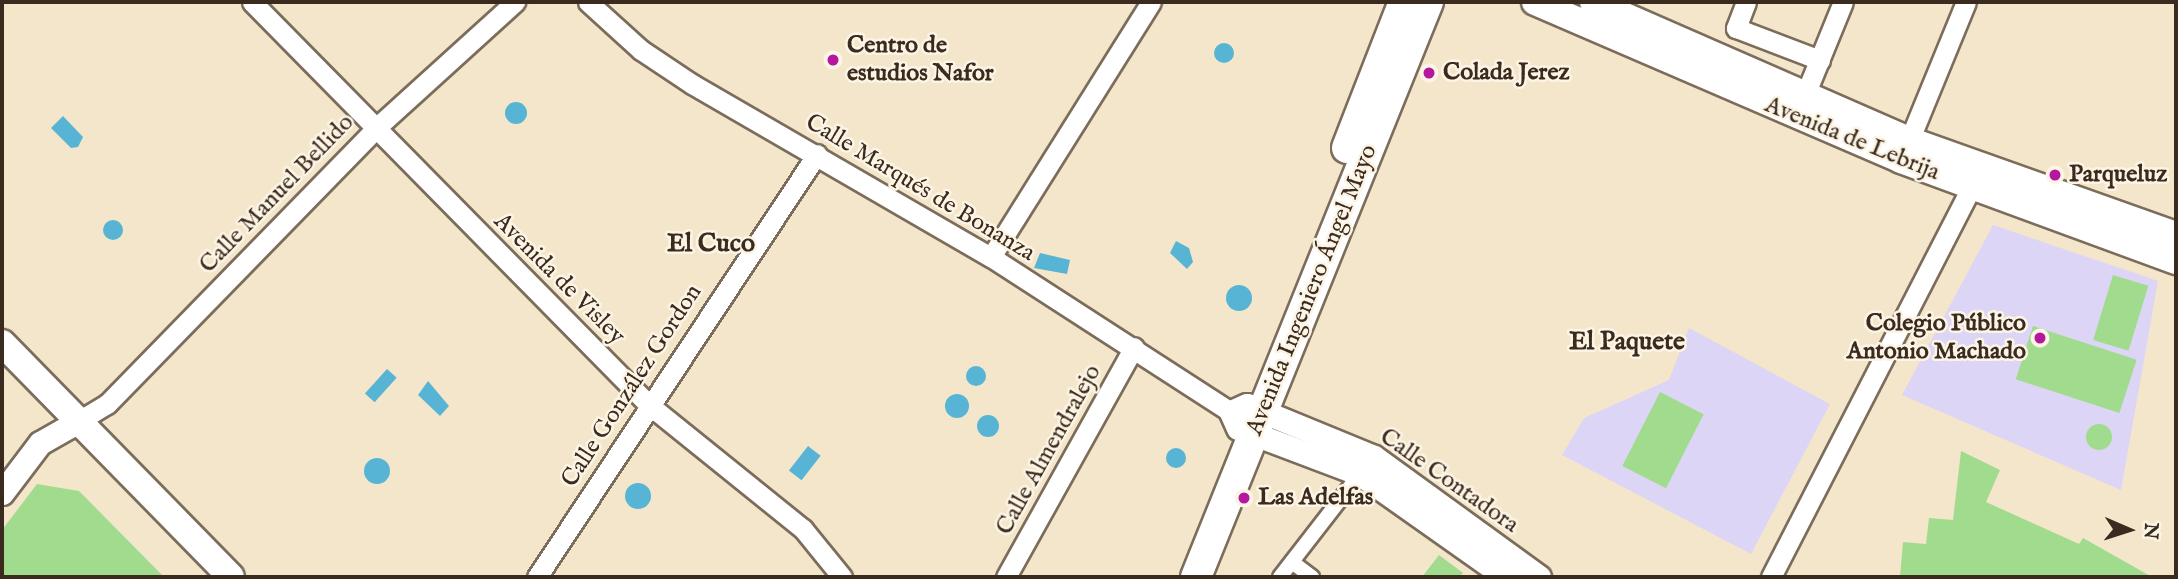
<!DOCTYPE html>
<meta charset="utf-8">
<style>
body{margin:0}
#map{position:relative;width:2178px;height:579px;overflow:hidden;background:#f4e6cb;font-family:"IM FELL English",serif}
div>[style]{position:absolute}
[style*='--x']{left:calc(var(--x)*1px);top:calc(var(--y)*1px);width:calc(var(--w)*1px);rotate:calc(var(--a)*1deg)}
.built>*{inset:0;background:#ddd5f6}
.green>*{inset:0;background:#a1db8e;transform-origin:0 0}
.round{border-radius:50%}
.water>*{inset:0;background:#57b4d5;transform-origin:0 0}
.roads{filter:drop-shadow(2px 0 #7c6c5b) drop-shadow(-2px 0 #7c6c5b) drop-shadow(0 2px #7c6c5b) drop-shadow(0 -2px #7c6c5b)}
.pedestrian>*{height:14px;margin:-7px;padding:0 7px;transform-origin:7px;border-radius:7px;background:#fff}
.minor>*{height:19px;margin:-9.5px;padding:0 9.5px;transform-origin:9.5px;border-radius:9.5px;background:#fff}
.tertiary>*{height:23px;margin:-11.5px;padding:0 11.5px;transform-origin:11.5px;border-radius:11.5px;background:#fff}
.secondary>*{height:26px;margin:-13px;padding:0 13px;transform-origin:13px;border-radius:13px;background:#fff}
.primary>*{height:30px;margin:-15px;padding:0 15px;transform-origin:15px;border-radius:15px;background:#fff}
.dots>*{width:19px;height:19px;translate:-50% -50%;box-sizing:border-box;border:4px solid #fcf5e5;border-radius:50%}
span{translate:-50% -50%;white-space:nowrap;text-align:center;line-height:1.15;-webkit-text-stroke:5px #fcf5e5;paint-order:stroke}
.poi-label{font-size:24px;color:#3b2a1e;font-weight:700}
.left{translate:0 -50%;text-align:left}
.right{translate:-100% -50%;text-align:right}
.street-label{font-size:24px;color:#3b2a1e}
.neighbourhood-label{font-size:26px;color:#3b2a1e;font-weight:700}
.frame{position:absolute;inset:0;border:4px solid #3b2a1e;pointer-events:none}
.north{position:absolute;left:2094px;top:495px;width:70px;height:70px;-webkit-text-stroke:5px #fcf5e5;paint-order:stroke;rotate:93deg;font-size:19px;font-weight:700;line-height:28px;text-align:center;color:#3b2a1e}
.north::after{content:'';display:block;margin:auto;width:24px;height:32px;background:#3b2a1e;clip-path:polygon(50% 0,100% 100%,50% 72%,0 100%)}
</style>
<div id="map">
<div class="built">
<div style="clip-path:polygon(1993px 225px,2158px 281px,2121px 490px,1902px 395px)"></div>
<div style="clip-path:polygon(1689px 328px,1830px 404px,1751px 554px,1562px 455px,1584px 418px,1669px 380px)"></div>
</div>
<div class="green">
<div style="left:2113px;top:275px;width:37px;height:68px;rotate:17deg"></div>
<div style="left:2033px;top:326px;width:109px;height:56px;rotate:18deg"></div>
<div style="left:1660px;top:392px;width:49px;height:83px;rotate:27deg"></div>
<div class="round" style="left:2086px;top:424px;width:26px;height:26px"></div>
<div style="clip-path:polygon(1961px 451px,2000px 470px,1986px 502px,2079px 544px,2083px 538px,2152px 577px,1900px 577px,1903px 542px,1926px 544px,1929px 518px,1953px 520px)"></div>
<div style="clip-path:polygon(37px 484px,79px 491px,164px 577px,2px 577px,2px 530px)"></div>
<div style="clip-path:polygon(1439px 555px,1463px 573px,1459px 577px,1422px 577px)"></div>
</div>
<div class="water">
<div class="round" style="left:1214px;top:43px;width:20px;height:20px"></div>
<div class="round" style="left:505px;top:102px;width:22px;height:22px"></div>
<div style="clip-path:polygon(63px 116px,83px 137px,78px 147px,71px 148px,51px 128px)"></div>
<div class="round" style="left:103px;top:220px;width:20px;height:20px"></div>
<div style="clip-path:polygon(1176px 241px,1189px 248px,1193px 262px,1187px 269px,1170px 253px)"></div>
<div style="clip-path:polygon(1040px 253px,1070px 260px,1067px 274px,1034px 268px)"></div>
<div class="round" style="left:1226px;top:285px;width:26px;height:26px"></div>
<div class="round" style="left:966px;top:366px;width:20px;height:20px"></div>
<div style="left:387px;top:369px;width:13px;height:33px;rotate:42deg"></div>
<div style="clip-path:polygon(428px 381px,449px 406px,440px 416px,418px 395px)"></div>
<div class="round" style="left:945px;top:394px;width:24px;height:24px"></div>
<div class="round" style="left:977px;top:415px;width:22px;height:22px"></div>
<div style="left:808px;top:446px;width:16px;height:31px;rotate:38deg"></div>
<div class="round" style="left:1166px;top:448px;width:20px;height:20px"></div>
<div class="round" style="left:364px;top:458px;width:26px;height:26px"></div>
<div class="round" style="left:625px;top:483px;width:26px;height:26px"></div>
</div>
<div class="roads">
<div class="pedestrian">
<div style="--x:1292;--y:562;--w:25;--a:37"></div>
<div style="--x:1280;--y:577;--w:130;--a:-52.2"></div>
</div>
<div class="minor">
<div style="--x:252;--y:2;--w:564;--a:45.43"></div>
<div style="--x:648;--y:404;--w:199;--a:38.9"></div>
<div style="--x:803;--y:529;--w:62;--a:50.9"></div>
<div style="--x:588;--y:2;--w:72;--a:42.2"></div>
<div style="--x:641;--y:50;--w:61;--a:33.7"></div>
<div style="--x:692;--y:84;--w:345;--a:30.1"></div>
<div style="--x:991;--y:257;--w:286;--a:32.9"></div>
<div style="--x:1746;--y:2;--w:28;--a:111"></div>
<div style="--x:1736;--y:28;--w:90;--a:20.9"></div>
<div style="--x:1805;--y:95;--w:100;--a:-67.8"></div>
<div style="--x:1904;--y:153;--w:163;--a:-67.7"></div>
<div style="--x:991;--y:257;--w:301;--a:-57.9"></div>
<div style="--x:77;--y:422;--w:35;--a:-31"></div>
<div style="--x:107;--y:404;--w:385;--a:-45.7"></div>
<div style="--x:376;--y:128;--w:188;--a:-42.2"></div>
<div style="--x:537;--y:577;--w:507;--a:-56.5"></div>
<div style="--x:1006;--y:577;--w:263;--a:-60.9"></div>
<div style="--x:1771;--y:577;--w:450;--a:-62.8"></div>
</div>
<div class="tertiary">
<div style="--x:2;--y:493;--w:63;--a:-52.8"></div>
<div style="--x:40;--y:443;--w:43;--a:-29.6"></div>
<div style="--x:1506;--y:577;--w:179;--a:-144.8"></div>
<div style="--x:1360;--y:474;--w:130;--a:-159.3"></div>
<div style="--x:1238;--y:428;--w:17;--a:-114"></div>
<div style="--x:1231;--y:412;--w:17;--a:-24"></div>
<div style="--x:1247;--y:405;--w:137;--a:22.3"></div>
<div style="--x:1374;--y:457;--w:204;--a:36"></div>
</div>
<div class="secondary">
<div style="--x:1535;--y:2;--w:399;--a:23.3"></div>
<div style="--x:1901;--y:160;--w:293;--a:20.2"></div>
<div style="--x:1593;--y:2;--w:345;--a:23.6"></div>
<div style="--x:1909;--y:140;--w:283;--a:19.6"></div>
<div style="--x:2;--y:343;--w:327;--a:45.6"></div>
</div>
<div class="primary">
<div style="--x:1347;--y:148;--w:157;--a:-68.7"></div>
<div style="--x:1196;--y:577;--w:620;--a:-68.03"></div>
</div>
</div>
<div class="dots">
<div style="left:833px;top:60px;background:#b5179e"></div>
<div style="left:1429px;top:73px;background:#b5179e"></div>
<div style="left:2055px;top:175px;background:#b5179e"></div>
<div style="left:2040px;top:338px;background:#b5179e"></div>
<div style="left:1244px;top:498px;background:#b5179e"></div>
</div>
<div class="poi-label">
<span class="left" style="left:847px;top:60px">Centro de<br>estudios Nafor</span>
<span class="left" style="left:1443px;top:73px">Colada Jerez</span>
<span class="left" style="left:2069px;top:175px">Parqueluz</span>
<span class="right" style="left:2026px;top:338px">Colegio Público<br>Antonio Machado</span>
<span class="left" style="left:1258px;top:498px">Las Adelfas</span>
</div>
<div class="street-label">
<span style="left:1852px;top:139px;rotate:22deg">Avenida de Lebrija</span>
<span style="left:920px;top:188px;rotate:31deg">Calle Marqués de Bonanza</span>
<span style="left:277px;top:194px;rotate:-46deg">Calle Manuel Bellido</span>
<span style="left:559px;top:279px;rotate:45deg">Avenida de Visley</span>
<span style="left:1312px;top:290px;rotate:-68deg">Avenida Ingeniero Ángel Mayo</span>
<span style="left:632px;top:386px;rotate:-57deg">Calle González Gordon</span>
<span style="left:1049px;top:450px;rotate:-61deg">Calle Almendralejo</span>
<span style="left:1449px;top:481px;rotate:35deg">Calle Contadora</span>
</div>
<div class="neighbourhood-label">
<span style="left:711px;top:244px">El Cuco</span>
<span style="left:1627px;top:342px">El Paquete</span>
</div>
<div class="frame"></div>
<div class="north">N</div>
</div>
